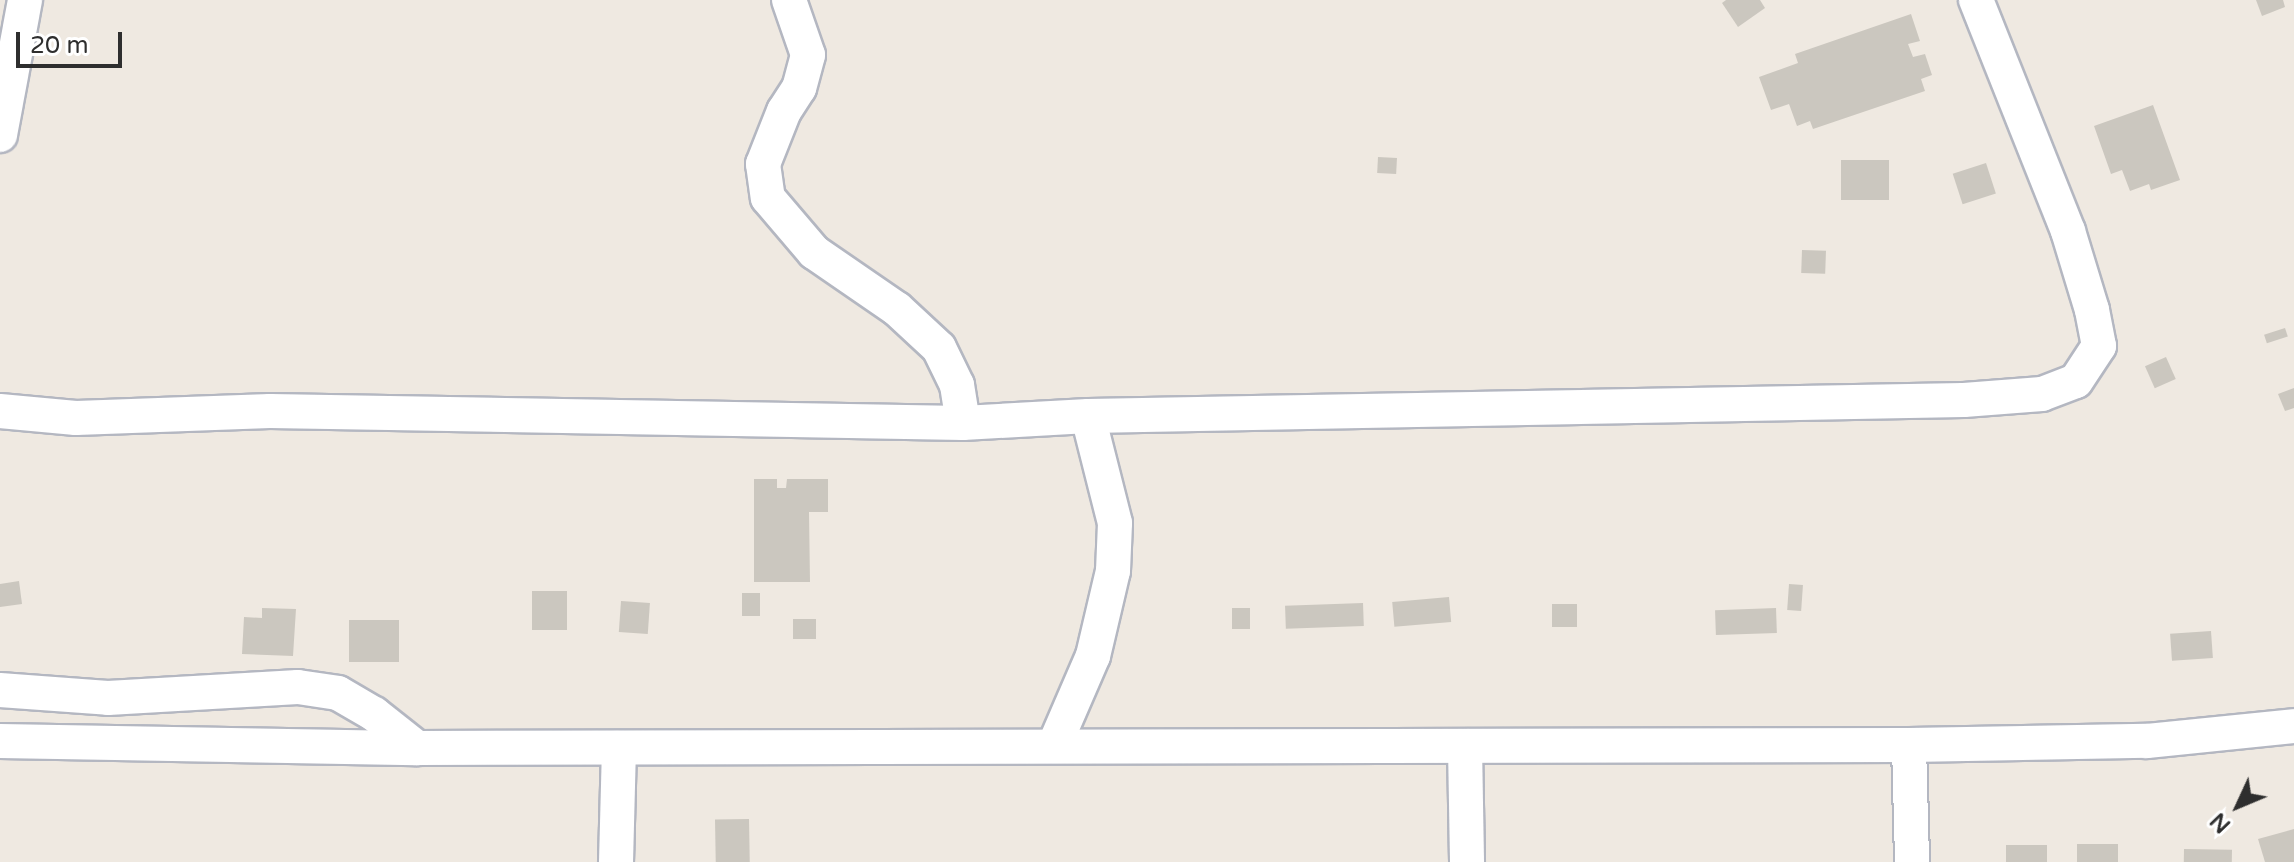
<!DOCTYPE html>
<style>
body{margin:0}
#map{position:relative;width:2294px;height:862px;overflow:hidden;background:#efe9e1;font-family:"Varela Round",sans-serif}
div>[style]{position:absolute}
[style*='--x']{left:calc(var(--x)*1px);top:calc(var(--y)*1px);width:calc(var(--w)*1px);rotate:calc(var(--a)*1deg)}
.building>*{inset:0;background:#cbc7bf;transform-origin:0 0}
.roads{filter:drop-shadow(2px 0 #b4b7c1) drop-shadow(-2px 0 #b4b7c1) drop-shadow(0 2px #b4b7c1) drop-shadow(0 -2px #b4b7c1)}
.street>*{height:34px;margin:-17px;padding:0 17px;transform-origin:17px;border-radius:17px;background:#fff}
span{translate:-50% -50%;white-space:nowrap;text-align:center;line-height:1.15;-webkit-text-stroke:8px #fff;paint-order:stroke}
.north{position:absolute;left:2198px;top:766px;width:80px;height:80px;-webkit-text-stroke:6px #fff;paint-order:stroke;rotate:226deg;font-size:22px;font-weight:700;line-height:32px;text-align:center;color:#2e2e2e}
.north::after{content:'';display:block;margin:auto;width:28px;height:36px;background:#2e2e2e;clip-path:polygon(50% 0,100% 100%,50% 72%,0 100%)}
.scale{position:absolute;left:16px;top:32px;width:106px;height:36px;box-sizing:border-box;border:4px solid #2e2e2e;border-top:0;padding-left:10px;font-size:24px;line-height:28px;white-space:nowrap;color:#2e2e2e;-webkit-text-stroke:6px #fff;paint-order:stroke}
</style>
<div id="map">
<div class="building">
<div style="clip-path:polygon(1726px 0,1760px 0,1765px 8px,1738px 27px,1722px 3px)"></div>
<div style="clip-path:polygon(2256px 0,2283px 0,2285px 7px,2262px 16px)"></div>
<div style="clip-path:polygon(1911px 14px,1920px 41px,1908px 44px,1913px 57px,1925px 54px,1932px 75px,1921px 79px,1925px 91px,1813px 129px,1810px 121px,1797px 126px,1789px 104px,1771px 110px,1759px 77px,1798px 63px,1795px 54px)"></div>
<div style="clip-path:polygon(2153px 105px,2180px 180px,2151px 190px,2149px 184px,2130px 191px,2122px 170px,2111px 174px,2094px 126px)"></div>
<div style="left:1378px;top:157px;width:19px;height:16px;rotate:3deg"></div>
<div style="left:1841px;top:160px;width:48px;height:40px"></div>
<div style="left:1986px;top:163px;width:32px;height:35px;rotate:72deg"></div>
<div style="left:1802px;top:250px;width:24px;height:23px;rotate:2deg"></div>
<div style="left:2285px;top:328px;width:9px;height:22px;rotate:72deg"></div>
<div style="left:2166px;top:357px;width:24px;height:23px;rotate:66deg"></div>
<div style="clip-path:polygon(2294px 388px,2294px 408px,2285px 411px,2278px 394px)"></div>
<div style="clip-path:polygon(754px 479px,777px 479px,777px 488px,786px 488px,787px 479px,828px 479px,828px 512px,809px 512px,810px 582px,754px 582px)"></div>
<div style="clip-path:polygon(19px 581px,22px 604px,0 607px,0 584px)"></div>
<div style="left:1789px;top:584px;width:14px;height:26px;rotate:4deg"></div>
<div style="left:532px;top:591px;width:35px;height:39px"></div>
<div style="left:760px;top:593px;width:23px;height:18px;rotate:90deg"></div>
<div style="left:1449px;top:597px;width:25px;height:57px;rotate:85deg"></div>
<div style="left:621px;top:601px;width:29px;height:31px;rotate:4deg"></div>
<div style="left:1363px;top:603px;width:23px;height:78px;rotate:88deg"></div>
<div style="left:1552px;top:604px;width:25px;height:23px"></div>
<div style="clip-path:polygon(262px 608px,296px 609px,293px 656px,242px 654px,244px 617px,262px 618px)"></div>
<div style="left:1232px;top:608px;width:18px;height:21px"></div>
<div style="left:1776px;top:608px;width:25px;height:61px;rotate:88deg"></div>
<div style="left:793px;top:619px;width:23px;height:20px"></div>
<div style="left:349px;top:620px;width:50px;height:42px"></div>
<div style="left:2211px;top:631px;width:27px;height:41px;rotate:86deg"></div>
<div style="left:749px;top:819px;width:43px;height:34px;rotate:89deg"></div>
<div style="clip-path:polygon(2294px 829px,2294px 862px,2265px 862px,2258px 839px)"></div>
<div style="left:2077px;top:844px;width:41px;height:18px"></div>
<div style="left:2006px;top:845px;width:41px;height:17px"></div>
<div style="left:2184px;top:849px;width:48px;height:13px;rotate:1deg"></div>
</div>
<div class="roads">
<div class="street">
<div style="--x:789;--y:0;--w:58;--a:70.9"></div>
<div style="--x:808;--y:55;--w:34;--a:105"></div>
<div style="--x:799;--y:88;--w:27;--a:123"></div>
<div style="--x:784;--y:111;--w:57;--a:111.6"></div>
<div style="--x:763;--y:164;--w:34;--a:82"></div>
<div style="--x:768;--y:198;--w:71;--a:49.6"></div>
<div style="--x:814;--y:252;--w:101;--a:34.5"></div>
<div style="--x:897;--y:309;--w:57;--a:42.9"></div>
<div style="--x:939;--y:348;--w:41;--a:64.1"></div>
<div style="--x:957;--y:385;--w:38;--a:81"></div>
<div style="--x:0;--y:135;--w:137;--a:-79.5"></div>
<div style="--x:0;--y:411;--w:76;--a:5.3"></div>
<div style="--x:76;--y:418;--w:194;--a:-2.1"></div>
<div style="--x:270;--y:411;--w:693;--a:0.99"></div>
<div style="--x:963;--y:423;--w:125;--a:-3.2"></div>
<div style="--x:1088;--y:416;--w:876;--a:-1.05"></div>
<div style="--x:1964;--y:400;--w:78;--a:-4.4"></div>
<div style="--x:2042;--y:394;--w:36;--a:-21"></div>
<div style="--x:2076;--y:381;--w:42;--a:-56.7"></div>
<div style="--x:2099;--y:346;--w:37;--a:-101"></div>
<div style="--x:2092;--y:310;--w:83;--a:-106.9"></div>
<div style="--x:2068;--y:231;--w:249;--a:-111.7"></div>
<div style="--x:0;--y:690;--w:108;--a:4.2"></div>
<div style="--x:108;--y:698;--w:190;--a:-3.3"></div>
<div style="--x:298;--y:687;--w:40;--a:8.5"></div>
<div style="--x:338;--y:693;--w:42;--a:30.3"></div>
<div style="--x:374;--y:714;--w:55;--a:38.3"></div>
<div style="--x:0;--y:741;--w:417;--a:1"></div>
<div style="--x:417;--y:748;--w:1492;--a:-0.12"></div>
<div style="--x:1909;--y:745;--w:238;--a:-1"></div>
<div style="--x:2147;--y:741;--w:148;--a:-5.8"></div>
<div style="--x:1909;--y:745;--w:117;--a:88.5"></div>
<div style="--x:1054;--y:746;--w:98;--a:-66.6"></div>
<div style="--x:1093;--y:656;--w:87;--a:-76.8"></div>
<div style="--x:1113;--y:571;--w:48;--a:-87.6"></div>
<div style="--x:1115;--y:523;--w:110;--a:-104.2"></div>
<div style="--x:1465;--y:746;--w:116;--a:89"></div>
<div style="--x:616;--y:862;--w:114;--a:-88.5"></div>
</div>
</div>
<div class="north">N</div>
<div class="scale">20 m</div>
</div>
